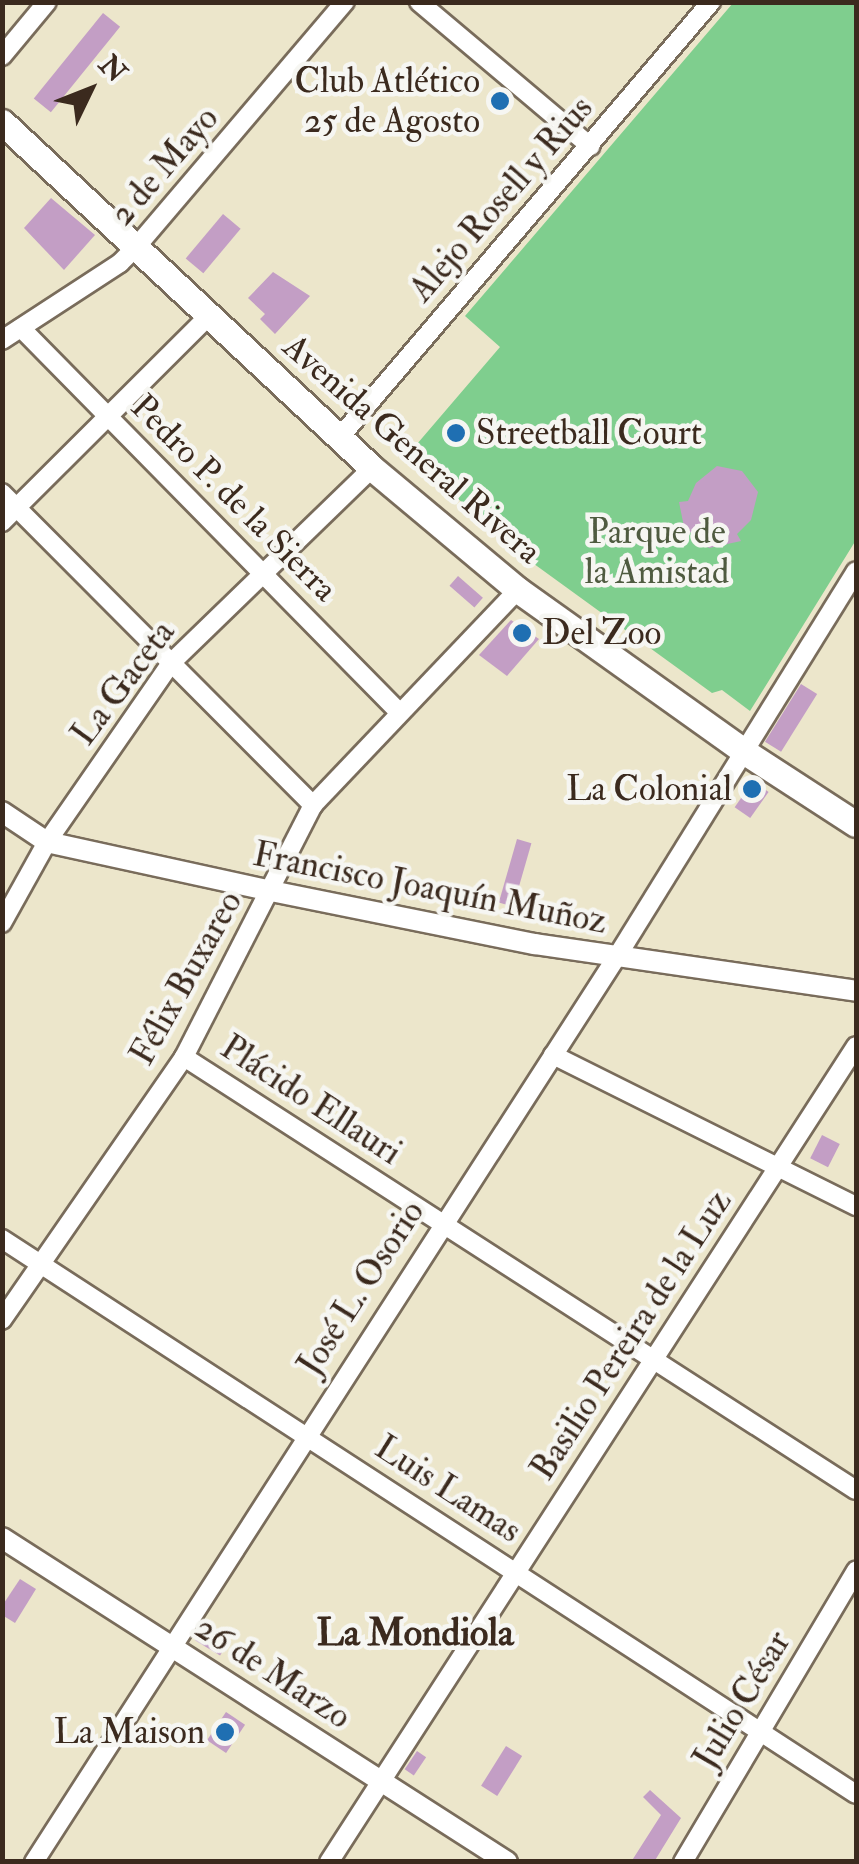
<!DOCTYPE html>
<meta charset="utf-8">
<style>
body{margin:0}
#map{position:relative;width:859px;height:1864px;overflow:hidden;background:#ece6cb;font-family:"IM FELL Double Pica",serif}
div>[style]{position:absolute}
[style*='--x']{left:calc(var(--x)*1px);top:calc(var(--y)*1px);width:calc(var(--w)*1px);rotate:calc(var(--a)*1deg)}
.green>*{inset:0;background:#7fce8e}
.building>*{inset:0;background:#c39ec5;transform-origin:0 0}
.roads{filter:drop-shadow(2px 0 #796c5b) drop-shadow(-2px 0 #796c5b) drop-shadow(0 2px #796c5b) drop-shadow(0 -2px #796c5b)}
.minor>*{height:18px;margin:-9px;padding:0 9px;transform-origin:9px;border-radius:9px;background:#fff}
.tertiary>*{height:20px;margin:-10px;padding:0 10px;transform-origin:10px;border-radius:10px;background:#fff}
.secondary>*{height:25px;margin:-12.5px;padding:0 12.5px;transform-origin:12.5px;border-radius:12.5px;background:#fff}
.dots>*{width:28px;height:28px;translate:-50% -50%;box-sizing:border-box;border:5px solid #f6f6f2;border-radius:50%}
span{translate:-50% -50%;white-space:nowrap;text-align:center;line-height:1.15;-webkit-text-stroke:9px #f6f6f2;paint-order:stroke}
.poi-label{font-size:35px;color:#3b2a1e}
.right{translate:-100% -50%;text-align:right}
.left{translate:0 -50%;text-align:left}
.street-label{font-size:35px;color:#3b2a1e}
.park-label{font-size:35px;color:#4f5b40}
.neighbourhood-label{font-size:38px;color:#3b2a1e;font-weight:700}
.frame{position:absolute;inset:0;border:5px solid #3b2a1e;pointer-events:none}
.north{position:absolute;left:40px;top:40px;width:100px;height:100px;-webkit-text-stroke:8px #f6f6f2;paint-order:stroke;rotate:47deg;font-size:28px;font-weight:700;line-height:40px;text-align:center;color:#3b2a1e}
.north::after{content:'';display:block;margin:auto;width:35px;height:45px;background:#3b2a1e;clip-path:polygon(50% 0,100% 100%,50% 72%,0 100%)}
</style>
<div id="map">
<div class="green">
<div style="clip-path:polygon(733px 3px,856px 3px,856px 540px,750px 711px,722px 690px,712px 693px,530px 561px,413px 460px,411px 451px,500px 347px,465px 316px)"></div>
</div>
<div class="building">
<div style="left:103px;top:13px;width:22px;height:110px;rotate:39deg"></div>
<div style="clip-path:polygon(51px 198px,95px 235px,64px 270px,24px 228px)"></div>
<div style="left:223px;top:214px;width:23px;height:58px;rotate:40deg"></div>
<div style="clip-path:polygon(273px 272px,310px 296px,275px 334px,260px 319px,265px 314px,248px 298px)"></div>
<div style="clip-path:polygon(717px 466px,742px 471px,758px 492px,751px 520px,737px 534px,741px 541px,709px 548px,684px 527px,679px 502px,688px 501px,696px 483px)"></div>
<div style="left:458px;top:576px;width:33px;height:13px;rotate:41deg"></div>
<div style="clip-path:polygon(511px 620px,539px 639px,507px 676px,479px 655px)"></div>
<div style="left:801px;top:684px;width:19px;height:68px;rotate:32deg"></div>
<div style="left:753px;top:781px;width:19px;height:32px;rotate:35deg"></div>
<div style="left:517px;top:839px;width:15px;height:66px;rotate:16deg"></div>
<div style="left:822px;top:1135px;width:20px;height:26px;rotate:27deg"></div>
<div style="clip-path:polygon(20px 1579px,36px 1589px,15px 1623px,2px 1615px,2px 1606px)"></div>
<div style="left:204px;top:1626px;width:29px;height:17px;rotate:31deg"></div>
<div style="left:226px;top:1712px;width:23px;height:34px;rotate:34deg"></div>
<div style="left:506px;top:1746px;width:19px;height:47px;rotate:32deg"></div>
<div style="left:417px;top:1751px;width:11px;height:22px;rotate:34deg"></div>
<div style="clip-path:polygon(650px 1790px,681px 1818px,654px 1862px,631px 1862px,661px 1815px,643px 1797px)"></div>
</div>
<div class="roads">
<div class="minor">
<div style="--x:419;--y:2;--w:224;--a:40.1"></div>
<div style="--x:2;--y:56;--w:70;--a:-50.2"></div>
<div style="--x:21;--y:328;--w:540;--a:45.45"></div>
<div style="--x:2;--y:340;--w:141;--a:-33.1"></div>
<div style="--x:120;--y:263;--w:24;--a:-45"></div>
<div style="--x:137;--y:246;--w:321;--a:-49.6"></div>
<div style="--x:340;--y:437;--w:572;--a:-49.54"></div>
<div style="--x:2;--y:493;--w:441;--a:45.1"></div>
<div style="--x:2;--y:522;--w:293;--a:-44.9"></div>
<div style="--x:2;--y:923;--w:93;--a:-60.9"></div>
<div style="--x:47;--y:842;--w:218;--a:-55.3"></div>
<div style="--x:171;--y:663;--w:280;--a:-44.1"></div>
<div style="--x:553;--y:1055;--w:339;--a:26.5"></div>
<div style="--x:184;--y:1057;--w:799;--a:32.8"></div>
<div style="--x:2;--y:1239;--w:1018;--a:33.02"></div>
<div style="--x:2;--y:1320;--w:320;--a:-55.3"></div>
<div style="--x:184;--y:1057;--w:283;--a:-62.9"></div>
<div style="--x:313;--y:805;--w:297;--a:-46.4"></div>
<div style="--x:34;--y:1862;--w:1075;--a:-57.23"></div>
<div style="--x:616;--y:958;--w:455;--a:-58.2"></div>
<div style="--x:329;--y:1862;--w:971;--a:-57.14"></div>
<div style="--x:683;--y:1862;--w:339;--a:-59.3"></div>
</div>
<div class="tertiary">
<div style="--x:2;--y:812;--w:54;--a:33.7"></div>
<div style="--x:47;--y:842;--w:229;--a:12.3"></div>
<div style="--x:271;--y:891;--w:269;--a:11.4"></div>
<div style="--x:535;--y:944;--w:324;--a:8.3"></div>
<div style="--x:2;--y:1538;--w:600;--a:32.68"></div>
</div>
<div class="secondary">
<div style="--x:2;--y:122;--w:507;--a:43.08"></div>
<div style="--x:372;--y:468;--w:190;--a:39.9"></div>
<div style="--x:518;--y:590;--w:279;--a:35.5"></div>
<div style="--x:745;--y:752;--w:132;--a:33"></div>
</div>
</div>
<div class="dots">
<div style="left:500px;top:101px;background:#1f6fb2"></div>
<div style="left:456px;top:433px;background:#1f6fb2"></div>
<div style="left:522px;top:633px;background:#1f6fb2"></div>
<div style="left:752px;top:789px;background:#1f6fb2"></div>
<div style="left:225px;top:1732px;background:#1f6fb2"></div>
</div>
<div class="poi-label">
<span class="right" style="left:480px;top:101px">Club Atlético<br>25 de Agosto</span>
<span class="left" style="left:476px;top:433px">Streetball Court</span>
<span class="left" style="left:542px;top:633px">Del Zoo</span>
<span class="right" style="left:732px;top:789px">La Colonial</span>
<span class="right" style="left:205px;top:1732px">La Maison</span>
</div>
<div class="street-label">
<span style="left:164px;top:166px;rotate:-49deg">2 de Mayo</span>
<span style="left:501px;top:199px;rotate:-49deg">Alejo Rosell y Rius</span>
<span style="left:412px;top:449px;rotate:41deg">Avenida General Rivera</span>
<span style="left:234px;top:498px;rotate:45deg">Pedro P. de la Sierra</span>
<span style="left:123px;top:683px;rotate:-53deg">La Gaceta</span>
<span style="left:430px;top:888px;rotate:11deg">Francisco Joaquín Muñoz</span>
<span style="left:186px;top:978px;rotate:-61deg">Félix Buxareo</span>
<span style="left:311px;top:1100px;rotate:33deg">Plácido Ellauri</span>
<span style="left:361px;top:1288px;rotate:-57deg">José L. Osorio</span>
<span style="left:631px;top:1335px;rotate:-57deg">Basilio Pereira de la Luz</span>
<span style="left:448px;top:1489px;rotate:33deg">Luis Lamas</span>
<span style="left:273px;top:1672px;rotate:33deg">26 de Marzo</span>
<span style="left:742px;top:1700px;rotate:-59deg">Julio César</span>
</div>
<div class="park-label">
<span style="left:657px;top:552px">Parque de<br>la Amistad</span>
</div>
<div class="neighbourhood-label">
<span style="left:415px;top:1634px">La Mondiola</span>
</div>
<div class="frame"></div>
<div class="north">N</div>
</div>
